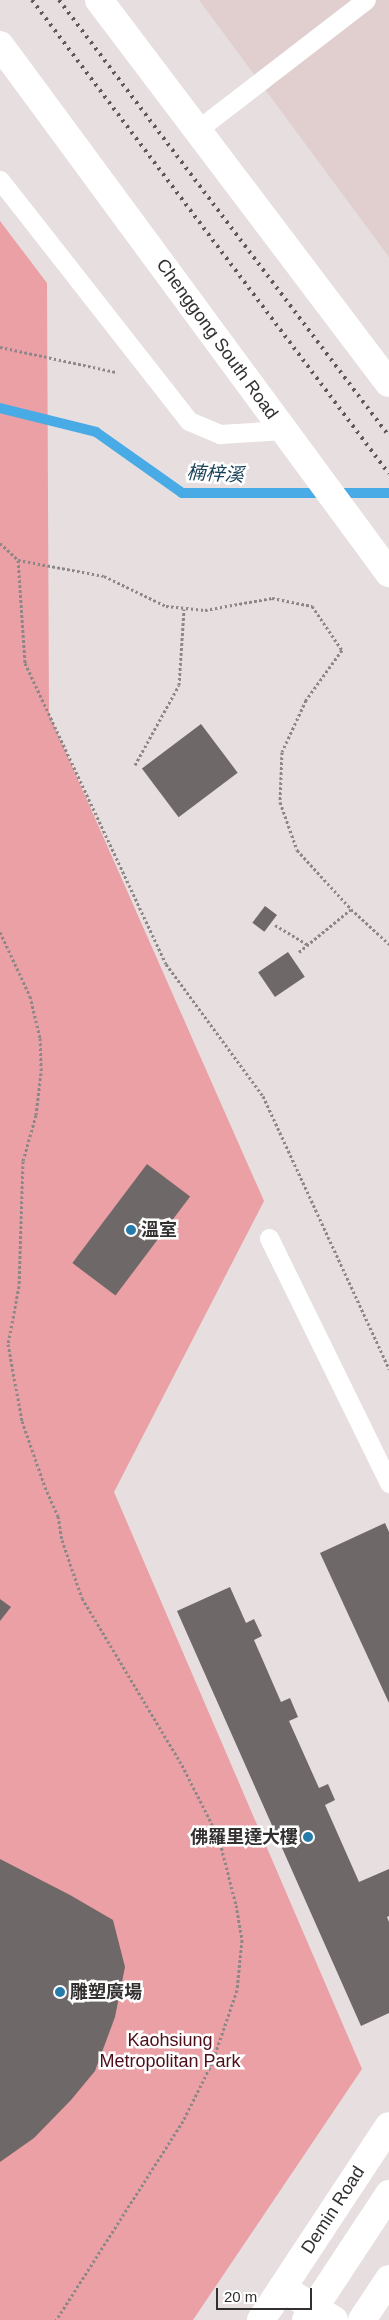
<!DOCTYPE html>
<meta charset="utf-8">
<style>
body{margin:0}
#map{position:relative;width:389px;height:2320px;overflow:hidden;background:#e7dedf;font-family:Helvetica,"Noto Sans TC",sans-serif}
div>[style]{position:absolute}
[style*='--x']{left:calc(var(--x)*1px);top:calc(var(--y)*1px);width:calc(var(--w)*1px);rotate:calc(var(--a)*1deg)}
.built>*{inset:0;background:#e1cfd0}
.green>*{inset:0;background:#eaa0a4}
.stream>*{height:10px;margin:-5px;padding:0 5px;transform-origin:5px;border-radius:5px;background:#48abe6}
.building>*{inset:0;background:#6f6868;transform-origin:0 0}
.path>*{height:3px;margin-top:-1.5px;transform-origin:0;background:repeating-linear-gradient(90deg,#8d8788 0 2.5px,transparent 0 5px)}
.service>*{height:19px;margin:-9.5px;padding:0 9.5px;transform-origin:9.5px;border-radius:9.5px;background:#fff}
.minor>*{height:28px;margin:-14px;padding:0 14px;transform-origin:14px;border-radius:14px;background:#fff}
.tertiary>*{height:28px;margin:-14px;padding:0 14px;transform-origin:14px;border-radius:14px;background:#fff}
.primary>*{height:28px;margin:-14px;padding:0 14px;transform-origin:14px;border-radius:14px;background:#fff}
.rail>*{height:4px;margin-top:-2px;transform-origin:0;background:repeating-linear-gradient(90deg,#5e5a5a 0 2.5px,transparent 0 7.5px)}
.dots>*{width:14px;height:14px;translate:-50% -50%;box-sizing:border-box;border:2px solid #fff;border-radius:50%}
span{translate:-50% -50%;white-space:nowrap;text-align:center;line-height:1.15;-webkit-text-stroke:5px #fff;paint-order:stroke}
.street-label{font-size:18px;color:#333030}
.poi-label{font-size:18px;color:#333030;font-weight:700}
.left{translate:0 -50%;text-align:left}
.right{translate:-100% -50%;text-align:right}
.park-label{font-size:18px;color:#4e0e19}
.water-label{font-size:19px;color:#184159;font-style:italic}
.scale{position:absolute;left:216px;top:2288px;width:96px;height:22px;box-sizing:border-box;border:2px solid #333030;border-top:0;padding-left:6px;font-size:15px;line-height:18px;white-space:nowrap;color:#333030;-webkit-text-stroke:4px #fff;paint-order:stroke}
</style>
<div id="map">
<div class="built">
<div style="clip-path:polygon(199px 0,389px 0,389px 257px)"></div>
</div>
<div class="green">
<div style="clip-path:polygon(0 221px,47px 283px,49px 714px,264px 1201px,114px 1492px,362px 2069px,193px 2320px,0 2320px)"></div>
</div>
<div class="stream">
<div style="--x:0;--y:408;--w:99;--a:14"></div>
<div style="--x:96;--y:432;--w:105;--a:35.3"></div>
<div style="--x:182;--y:493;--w:207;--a:0"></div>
</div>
<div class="building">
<div style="left:201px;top:724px;width:61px;height:74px;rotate:53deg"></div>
<div style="left:265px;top:906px;width:15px;height:21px;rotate:37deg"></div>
<div style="left:288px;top:952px;width:30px;height:36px;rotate:56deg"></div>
<div style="left:147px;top:1164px;width:54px;height:124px;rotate:37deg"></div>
<div style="clip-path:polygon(385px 1523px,389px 1532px,389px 1703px,320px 1553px)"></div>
<div style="clip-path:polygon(230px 1587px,246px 1623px,254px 1619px,262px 1636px,254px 1640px,281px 1702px,290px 1698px,298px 1717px,289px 1721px,319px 1788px,328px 1784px,335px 1800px,325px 1805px,359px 1882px,389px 1869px,389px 1916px,387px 1917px,389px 1922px,389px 2013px,361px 2026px,177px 1611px)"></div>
<div style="clip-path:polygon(0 1599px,11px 1607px,0 1621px)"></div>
<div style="clip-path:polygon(0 1859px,70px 1895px,113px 1920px,125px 1967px,115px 2017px,95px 2071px,71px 2100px,34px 2138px,0 2162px)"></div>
</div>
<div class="path">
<div style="--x:0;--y:347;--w:119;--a:12.2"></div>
<div style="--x:0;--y:543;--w:25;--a:43"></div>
<div style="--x:18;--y:560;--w:87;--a:10.5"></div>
<div style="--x:104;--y:576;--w:69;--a:25.8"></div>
<div style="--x:166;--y:606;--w:39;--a:6"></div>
<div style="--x:205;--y:610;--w:68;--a:-10.2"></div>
<div style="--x:272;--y:598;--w:41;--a:11.3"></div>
<div style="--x:312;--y:606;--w:53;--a:55.7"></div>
<div style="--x:342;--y:650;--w:62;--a:125.8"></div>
<div style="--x:306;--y:700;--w:57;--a:114.8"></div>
<div style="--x:282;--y:752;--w:50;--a:92.3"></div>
<div style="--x:280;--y:802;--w:51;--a:70.5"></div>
<div style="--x:297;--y:850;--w:80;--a:47.5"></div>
<div style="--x:351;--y:909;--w:52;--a:42.6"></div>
<div style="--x:18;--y:560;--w:103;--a:86.1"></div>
<div style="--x:25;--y:663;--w:332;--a:64.9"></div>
<div style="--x:166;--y:964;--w:164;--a:53.7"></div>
<div style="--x:263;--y:1096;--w:301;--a:65.2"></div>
<div style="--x:135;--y:765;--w:91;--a:-61.2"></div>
<div style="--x:179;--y:685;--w:76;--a:-86.2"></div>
<div style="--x:275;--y:925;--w:39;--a:31"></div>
<div style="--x:0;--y:932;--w:71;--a:64.9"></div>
<div style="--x:30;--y:996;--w:43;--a:76.6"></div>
<div style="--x:40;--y:1038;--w:35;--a:88"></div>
<div style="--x:41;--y:1073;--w:42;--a:96.8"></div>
<div style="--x:36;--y:1115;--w:48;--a:105.8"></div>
<div style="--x:23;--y:1161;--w:125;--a:91.8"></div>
<div style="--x:19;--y:1286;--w:59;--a:100.7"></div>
<div style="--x:8;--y:1344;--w:78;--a:79.7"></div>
<div style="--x:22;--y:1421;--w:70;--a:70.8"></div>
<div style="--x:45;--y:1487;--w:32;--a:66"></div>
<div style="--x:58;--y:1516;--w:24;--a:81"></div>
<div style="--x:62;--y:1540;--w:61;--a:71"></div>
<div style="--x:82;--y:1598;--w:195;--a:59.1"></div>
<div style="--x:182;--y:1765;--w:82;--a:63.1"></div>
<div style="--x:219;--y:1838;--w:69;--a:75.8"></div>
<div style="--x:236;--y:1905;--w:36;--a:80"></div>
<div style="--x:242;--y:1940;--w:50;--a:95.7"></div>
<div style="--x:237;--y:1990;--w:77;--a:108.9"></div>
<div style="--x:212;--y:2063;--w:65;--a:116.6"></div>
<div style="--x:183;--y:2121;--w:236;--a:122.5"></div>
<div style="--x:299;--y:952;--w:67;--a:-39.6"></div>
</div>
<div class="service">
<div style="--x:197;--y:130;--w:213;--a:-37.6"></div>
<div style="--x:0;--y:180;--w:306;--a:51.9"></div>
<div style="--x:189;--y:421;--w:34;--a:23"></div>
<div style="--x:220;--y:434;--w:63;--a:-3.6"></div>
<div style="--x:269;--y:1238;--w:273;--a:63.9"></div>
</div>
<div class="minor">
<div style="--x:282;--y:2288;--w:61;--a:31.6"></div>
<div style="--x:261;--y:2320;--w:232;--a:-56.6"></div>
</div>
<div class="tertiary">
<div style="--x:306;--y:2320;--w:151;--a:-56.6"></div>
<div style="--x:362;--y:2320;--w:49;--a:-56.6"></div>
</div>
<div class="primary">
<div style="--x:99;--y:0;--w:480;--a:52.9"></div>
<div style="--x:0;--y:45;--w:656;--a:53.62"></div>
</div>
<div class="rail">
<div style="--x:32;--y:0;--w:593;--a:53.01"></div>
<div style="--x:59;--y:0;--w:547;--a:52.88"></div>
</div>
<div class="dots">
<div style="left:131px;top:1230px;background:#267bab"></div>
<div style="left:308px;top:1837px;background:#267bab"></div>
<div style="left:60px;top:1992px;background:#267bab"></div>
</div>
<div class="street-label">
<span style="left:217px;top:339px;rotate:54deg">Chenggong South Road</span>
<span style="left:333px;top:2210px;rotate:-57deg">Demin Road</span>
</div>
<div class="poi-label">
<span class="left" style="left:141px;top:1230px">溫室</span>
<span class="right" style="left:298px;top:1837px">佛羅里達大樓</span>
<span class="left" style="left:70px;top:1992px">雕塑廣場</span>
</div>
<div class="park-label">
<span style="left:170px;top:2051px">Kaohsiung<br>Metropolitan Park</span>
</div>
<div class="water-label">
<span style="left:215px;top:474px;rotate:3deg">楠梓溪</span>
</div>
<div class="scale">20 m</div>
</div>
